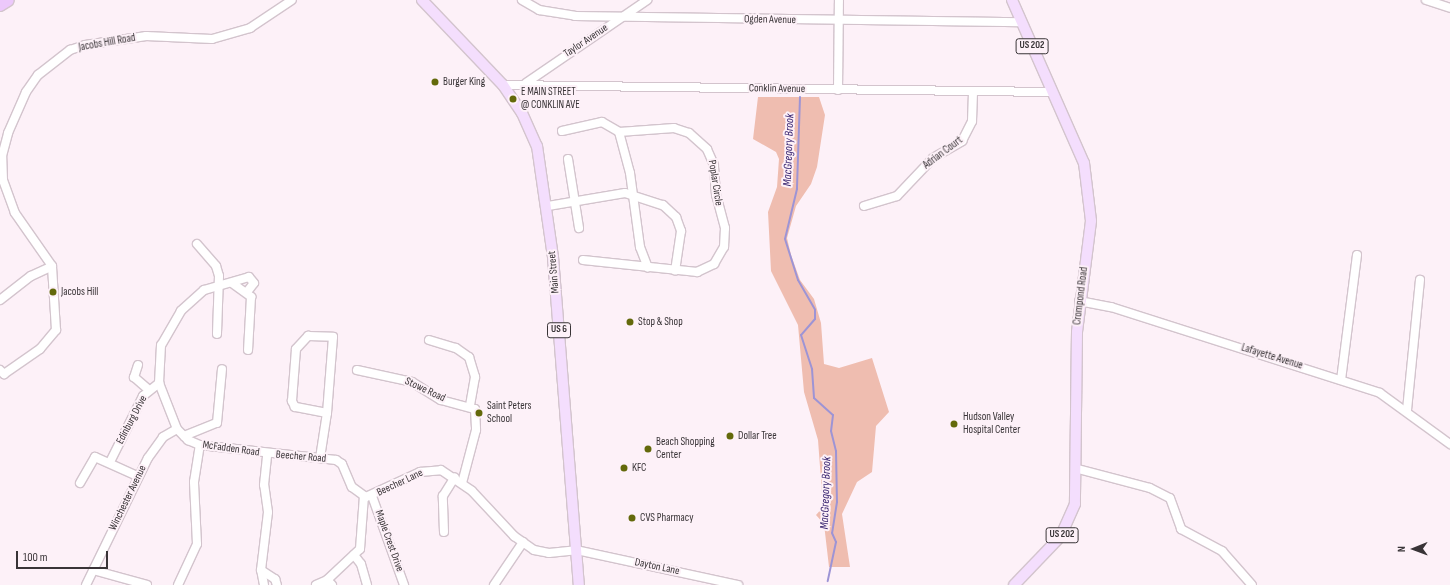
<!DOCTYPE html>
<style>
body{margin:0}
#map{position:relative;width:1450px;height:585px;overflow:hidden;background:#fdf1f8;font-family:"Sofia Sans Condensed",sans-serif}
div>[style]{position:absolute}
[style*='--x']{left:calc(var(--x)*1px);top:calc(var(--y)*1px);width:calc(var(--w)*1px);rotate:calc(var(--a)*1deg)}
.green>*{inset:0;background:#efbdb0}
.stream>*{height:2px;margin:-1px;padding:0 1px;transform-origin:1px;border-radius:1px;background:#9d94d5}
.roads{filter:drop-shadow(1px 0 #d3c4cd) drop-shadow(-1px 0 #d3c4cd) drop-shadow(0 1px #d3c4cd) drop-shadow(0 -1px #d3c4cd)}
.minor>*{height:8px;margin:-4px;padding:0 4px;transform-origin:4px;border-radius:4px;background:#fff}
.major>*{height:10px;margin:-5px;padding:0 5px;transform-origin:5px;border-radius:5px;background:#f4defd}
.highway>*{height:12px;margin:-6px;padding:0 6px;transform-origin:6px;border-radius:6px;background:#ecc8fb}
.dots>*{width:11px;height:11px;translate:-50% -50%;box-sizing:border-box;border:2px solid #fdf1f8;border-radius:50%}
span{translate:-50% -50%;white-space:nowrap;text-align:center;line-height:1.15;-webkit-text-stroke:4px #fdf1f8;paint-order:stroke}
.shield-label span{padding:1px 3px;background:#fdf1f8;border:1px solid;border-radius:3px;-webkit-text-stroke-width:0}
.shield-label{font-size:10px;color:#393437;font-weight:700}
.street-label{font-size:11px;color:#393437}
.poi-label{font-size:11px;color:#393437}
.left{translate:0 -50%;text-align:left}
.water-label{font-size:12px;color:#37236f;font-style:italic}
.north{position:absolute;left:1394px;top:529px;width:40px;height:40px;-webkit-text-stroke:3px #fdf1f8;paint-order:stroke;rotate:269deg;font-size:11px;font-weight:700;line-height:16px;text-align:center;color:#393437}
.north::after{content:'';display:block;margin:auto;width:14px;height:18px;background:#393437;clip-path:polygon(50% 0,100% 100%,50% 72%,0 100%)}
.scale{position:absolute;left:16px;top:551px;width:92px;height:18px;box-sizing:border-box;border:2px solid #393437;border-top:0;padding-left:5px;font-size:12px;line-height:14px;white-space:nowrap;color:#393437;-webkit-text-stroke:3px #fdf1f8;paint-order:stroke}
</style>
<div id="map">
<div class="green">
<div style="clip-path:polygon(758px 97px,819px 97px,825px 115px,817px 167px,811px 184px,796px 206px,787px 238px,791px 255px,800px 280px,814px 299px,821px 323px,824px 364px,839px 368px,872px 358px,889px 412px,876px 426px,872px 472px,857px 482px,842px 514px,850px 567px,829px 567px,824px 524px,816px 515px,823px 507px,818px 440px,804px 392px,798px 325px,771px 271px,768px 212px,777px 187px,779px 159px,776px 152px,753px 139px)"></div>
</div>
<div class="stream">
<div style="--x:800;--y:97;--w:92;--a:91.9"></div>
<div style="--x:797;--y:189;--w:51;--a:103.5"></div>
<div style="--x:785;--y:239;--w:43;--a:72.4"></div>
<div style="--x:798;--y:280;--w:34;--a:60"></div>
<div style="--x:815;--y:310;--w:9;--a:90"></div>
<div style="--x:815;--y:319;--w:21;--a:131"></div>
<div style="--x:801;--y:335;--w:36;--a:72"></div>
<div style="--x:812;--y:369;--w:29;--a:86"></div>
<div style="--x:814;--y:398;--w:25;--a:42"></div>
<div style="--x:833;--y:415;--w:16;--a:97"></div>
<div style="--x:831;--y:431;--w:21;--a:76"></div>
<div style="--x:836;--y:451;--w:51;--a:88.9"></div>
<div style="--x:837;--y:502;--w:31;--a:99"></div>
<div style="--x:832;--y:533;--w:10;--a:66"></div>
<div style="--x:836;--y:542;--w:40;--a:102"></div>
</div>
<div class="roads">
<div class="minor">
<div style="--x:522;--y:0;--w:20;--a:30"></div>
<div style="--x:539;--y:10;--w:36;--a:9"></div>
<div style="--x:575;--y:16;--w:447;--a:0.8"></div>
<div style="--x:1426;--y:0;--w:25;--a:18"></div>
<div style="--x:526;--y:83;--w:147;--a:-34.4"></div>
<div style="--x:503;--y:85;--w:548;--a:0.73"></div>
<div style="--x:838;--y:90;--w:90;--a:-89.4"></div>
<div style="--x:562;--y:131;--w:41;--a:-12.7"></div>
<div style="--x:602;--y:122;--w:20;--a:30"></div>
<div style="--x:619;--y:132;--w:42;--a:75"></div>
<div style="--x:630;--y:173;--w:75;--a:82.3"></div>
<div style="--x:640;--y:247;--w:22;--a:69"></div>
<div style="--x:568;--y:159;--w:70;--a:80.9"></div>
<div style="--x:548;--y:206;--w:78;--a:-9.6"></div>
<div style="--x:625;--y:193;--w:40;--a:18"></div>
<div style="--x:663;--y:205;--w:18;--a:43"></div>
<div style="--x:676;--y:217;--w:15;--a:70"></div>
<div style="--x:681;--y:231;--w:40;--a:98.5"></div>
<div style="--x:864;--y:206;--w:34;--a:-17"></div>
<div style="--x:897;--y:196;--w:52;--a:-46.5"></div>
<div style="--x:933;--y:158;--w:34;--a:-30"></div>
<div style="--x:962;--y:141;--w:22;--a:-63"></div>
<div style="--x:972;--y:121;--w:28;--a:-88"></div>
<div style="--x:197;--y:244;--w:29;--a:49"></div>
<div style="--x:216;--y:266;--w:10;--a:73"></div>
<div style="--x:219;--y:276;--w:58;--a:92"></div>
<div style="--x:583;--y:260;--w:115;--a:6"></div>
<div style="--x:697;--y:272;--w:19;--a:-25"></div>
<div style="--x:714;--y:264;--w:20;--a:-60"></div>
<div style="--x:724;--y:247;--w:19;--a:-87"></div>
<div style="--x:725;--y:228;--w:34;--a:-105"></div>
<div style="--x:716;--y:195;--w:30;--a:-94"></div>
<div style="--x:714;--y:165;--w:17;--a:-114"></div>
<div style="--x:707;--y:149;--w:24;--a:-138"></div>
<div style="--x:689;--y:133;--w:16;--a:-162"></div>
<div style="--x:674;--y:128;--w:55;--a:175.8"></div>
<div style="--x:232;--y:283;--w:24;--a:36"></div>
<div style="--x:251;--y:297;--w:53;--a:93.2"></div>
<div style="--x:247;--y:292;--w:11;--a:-52"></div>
<div style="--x:254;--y:283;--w:8;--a:-130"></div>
<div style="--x:249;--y:277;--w:47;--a:163.9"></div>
<div style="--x:204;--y:290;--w:31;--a:138"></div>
<div style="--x:181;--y:311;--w:39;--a:120"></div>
<div style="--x:161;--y:345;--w:38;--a:93"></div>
<div style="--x:159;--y:383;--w:49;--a:68.6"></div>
<div style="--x:177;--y:429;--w:16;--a:45"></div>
<div style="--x:188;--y:440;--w:13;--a:23"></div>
<div style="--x:200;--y:445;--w:137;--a:6.3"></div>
<div style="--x:336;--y:460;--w:7;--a:34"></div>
<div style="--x:342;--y:464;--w:25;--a:67"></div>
<div style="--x:352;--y:487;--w:17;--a:36"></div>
<div style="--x:366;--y:497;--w:60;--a:-24.8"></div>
<div style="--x:420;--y:472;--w:21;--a:-5"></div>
<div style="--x:441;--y:470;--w:37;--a:34"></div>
<div style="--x:472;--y:491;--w:62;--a:47"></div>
<div style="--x:514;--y:536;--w:24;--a:35"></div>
<div style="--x:534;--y:550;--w:15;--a:11"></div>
<div style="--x:549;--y:553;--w:27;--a:-6"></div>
<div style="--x:576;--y:550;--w:166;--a:12.2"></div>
<div style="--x:0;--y:300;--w:39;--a:-38"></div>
<div style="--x:31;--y:276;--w:23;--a:-25"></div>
<div style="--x:1079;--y:301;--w:33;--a:11"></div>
<div style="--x:1111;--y:307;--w:282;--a:17.7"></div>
<div style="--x:1380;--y:393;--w:87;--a:36.1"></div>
<div style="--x:308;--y:336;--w:25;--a:2"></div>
<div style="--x:333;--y:337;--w:76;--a:94.5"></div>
<div style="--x:327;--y:413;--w:33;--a:-169"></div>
<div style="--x:295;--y:407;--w:7;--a:-117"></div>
<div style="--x:292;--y:401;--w:52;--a:-85.6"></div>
<div style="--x:296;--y:349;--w:18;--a:-47"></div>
<div style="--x:429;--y:340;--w:28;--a:17"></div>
<div style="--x:456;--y:348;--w:16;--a:35"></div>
<div style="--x:469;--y:357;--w:21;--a:73"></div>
<div style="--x:475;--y:377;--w:28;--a:100"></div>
<div style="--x:138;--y:365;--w:13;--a:108"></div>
<div style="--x:134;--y:377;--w:20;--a:41"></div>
<div style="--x:0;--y:370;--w:6;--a:45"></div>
<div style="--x:4;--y:374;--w:44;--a:-34.8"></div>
<div style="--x:40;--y:349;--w:25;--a:-50"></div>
<div style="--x:56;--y:330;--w:64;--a:-93.6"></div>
<div style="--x:52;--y:266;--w:65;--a:-124.9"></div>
<div style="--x:15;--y:213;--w:35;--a:-110"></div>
<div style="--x:3;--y:180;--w:24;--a:-92"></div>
<div style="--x:2;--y:156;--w:24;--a:-75"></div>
<div style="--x:8;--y:133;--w:45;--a:-66.3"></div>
<div style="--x:26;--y:92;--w:21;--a:-55"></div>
<div style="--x:38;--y:75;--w:41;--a:-38"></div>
<div style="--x:70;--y:50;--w:16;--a:-18"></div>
<div style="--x:85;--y:45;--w:62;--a:-8.4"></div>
<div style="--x:146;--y:36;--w:66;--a:2.6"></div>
<div style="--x:212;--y:39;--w:40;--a:-16"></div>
<div style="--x:250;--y:28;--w:50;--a:-33.7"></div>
<div style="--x:357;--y:370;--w:56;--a:12.3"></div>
<div style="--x:412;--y:382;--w:34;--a:32"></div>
<div style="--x:441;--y:400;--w:35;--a:15"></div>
<div style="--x:475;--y:409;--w:21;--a:87"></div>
<div style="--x:476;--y:430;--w:55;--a:104.8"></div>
<div style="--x:1341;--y:380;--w:126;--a:-82.7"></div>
<div style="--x:1407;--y:410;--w:131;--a:-84.3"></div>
<div style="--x:184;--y:436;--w:35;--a:-22"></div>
<div style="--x:217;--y:423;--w:54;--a:-84.7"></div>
<div style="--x:320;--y:458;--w:46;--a:-81.2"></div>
<div style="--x:110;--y:462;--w:74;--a:-63.4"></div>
<div style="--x:143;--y:396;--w:21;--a:-39"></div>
<div style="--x:1078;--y:469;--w:74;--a:14.8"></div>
<div style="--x:1150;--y:488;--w:22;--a:27"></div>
<div style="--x:1170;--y:498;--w:33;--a:70"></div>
<div style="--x:1181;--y:529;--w:47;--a:28.2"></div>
<div style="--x:1222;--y:551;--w:45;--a:48.6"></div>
<div style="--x:80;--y:483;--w:30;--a:-60"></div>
<div style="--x:95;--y:457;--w:46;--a:24.3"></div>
<div style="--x:372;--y:496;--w:95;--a:70.2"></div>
<div style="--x:444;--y:532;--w:36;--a:-92"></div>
<div style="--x:443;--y:496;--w:22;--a:-58"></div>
<div style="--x:354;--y:555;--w:11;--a:52"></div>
<div style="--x:361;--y:564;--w:22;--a:74"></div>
<div style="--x:93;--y:570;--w:56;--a:15.5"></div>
<div style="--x:261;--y:570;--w:58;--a:-83.1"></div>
<div style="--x:268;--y:512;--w:27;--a:-98"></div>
<div style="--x:264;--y:485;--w:31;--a:-84"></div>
<div style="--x:327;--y:580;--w:45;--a:-43.2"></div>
<div style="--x:360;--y:549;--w:53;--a:-85.7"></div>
<div style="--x:86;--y:585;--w:141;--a:-64"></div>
<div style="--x:148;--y:458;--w:26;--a:-54"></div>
<div style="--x:163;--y:437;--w:16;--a:-30"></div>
<div style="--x:178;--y:585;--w:45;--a:-65.1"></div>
<div style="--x:197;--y:544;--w:62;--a:-92.8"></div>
<div style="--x:194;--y:482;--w:37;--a:-81"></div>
<div style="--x:264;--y:585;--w:15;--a:-101"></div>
<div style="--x:261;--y:570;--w:17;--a:33"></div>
<div style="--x:275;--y:579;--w:6;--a:72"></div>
<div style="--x:316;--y:585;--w:12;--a:-24"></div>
<div style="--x:327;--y:580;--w:7;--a:45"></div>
<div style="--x:494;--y:585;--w:52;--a:-56"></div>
</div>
<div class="major">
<div style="--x:422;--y:0;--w:117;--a:46.4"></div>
<div style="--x:503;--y:85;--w:34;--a:56"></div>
<div style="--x:522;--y:113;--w:36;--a:66"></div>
<div style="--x:537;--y:146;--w:112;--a:81.8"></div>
<div style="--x:553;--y:257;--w:329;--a:85.5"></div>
<div style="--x:1012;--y:0;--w:178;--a:66.2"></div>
<div style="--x:1084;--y:163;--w:58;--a:83.1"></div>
<div style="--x:1091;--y:221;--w:112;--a:97.2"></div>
<div style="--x:1077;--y:332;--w:172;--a:90.7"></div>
<div style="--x:1075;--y:504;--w:35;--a:114"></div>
<div style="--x:1061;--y:536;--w:68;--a:133.8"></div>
</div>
<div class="highway">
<div style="--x:0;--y:5;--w:9;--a:-32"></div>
</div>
</div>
<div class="dots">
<div style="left:435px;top:82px;background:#63690b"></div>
<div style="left:513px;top:99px;background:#63690b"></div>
<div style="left:53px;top:292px;background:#63690b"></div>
<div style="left:630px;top:322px;background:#63690b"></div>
<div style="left:479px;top:413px;background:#63690b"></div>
<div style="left:954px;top:424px;background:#63690b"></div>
<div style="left:730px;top:436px;background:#63690b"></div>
<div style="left:648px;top:449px;background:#63690b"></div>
<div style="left:624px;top:468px;background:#63690b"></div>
<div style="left:632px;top:518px;background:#63690b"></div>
</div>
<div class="shield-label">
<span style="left:1032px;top:46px">US 202</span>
<span style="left:559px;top:330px">US 6</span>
<span style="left:1062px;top:535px">US 202</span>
</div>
<div class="street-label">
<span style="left:770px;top:20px;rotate:1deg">Ogden Avenue</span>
<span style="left:586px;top:41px;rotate:-34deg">Taylor Avenue</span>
<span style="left:107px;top:43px;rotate:-10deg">Jacobs Hill Road</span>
<span style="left:777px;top:89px;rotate:1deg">Conklin Avenue</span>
<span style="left:943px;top:153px;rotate:-37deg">Adrian Court</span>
<span style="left:715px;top:183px;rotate:81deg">Poplar Circle</span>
<span style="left:554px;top:272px;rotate:-95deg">Main Street</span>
<span style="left:1081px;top:296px;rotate:-83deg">Crompond Road</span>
<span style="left:1272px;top:357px;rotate:17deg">Lafayette Avenue</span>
<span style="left:425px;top:390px;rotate:25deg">Stowe Road</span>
<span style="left:132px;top:420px;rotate:-62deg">Edinburg Drive</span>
<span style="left:231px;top:449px;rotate:8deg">McFadden Road</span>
<span style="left:301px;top:457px;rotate:5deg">Beecher Road</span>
<span style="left:400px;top:483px;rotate:-25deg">Beecher Lane</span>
<span style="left:128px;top:498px;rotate:-64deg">Winchester Avenue</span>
<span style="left:389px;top:541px;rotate:70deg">Maple Crest Drive</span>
<span style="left:657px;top:567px;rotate:12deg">Dayton Lane</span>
</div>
<div class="poi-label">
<span class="left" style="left:443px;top:82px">Burger King</span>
<span class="left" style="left:521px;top:99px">E MAIN STREET<br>@ CONKLIN AVE</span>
<span class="left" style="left:61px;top:292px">Jacobs Hill</span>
<span class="left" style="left:638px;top:322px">Stop &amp; Shop</span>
<span class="left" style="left:487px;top:413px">Saint Peters<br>School</span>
<span class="left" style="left:963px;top:424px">Hudson Valley<br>Hospital Center</span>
<span class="left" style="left:738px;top:436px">Dollar Tree</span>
<span class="left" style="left:656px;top:449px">Beach Shopping<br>Center</span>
<span class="left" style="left:632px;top:468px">KFC</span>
<span class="left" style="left:640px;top:518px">CVS Pharmacy</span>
</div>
<div class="water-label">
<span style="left:789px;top:150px;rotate:-88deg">MacGregory Brook</span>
<span style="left:826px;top:493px;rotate:-88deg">MacGregory Brook</span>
</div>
<div class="north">N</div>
<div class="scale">100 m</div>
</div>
